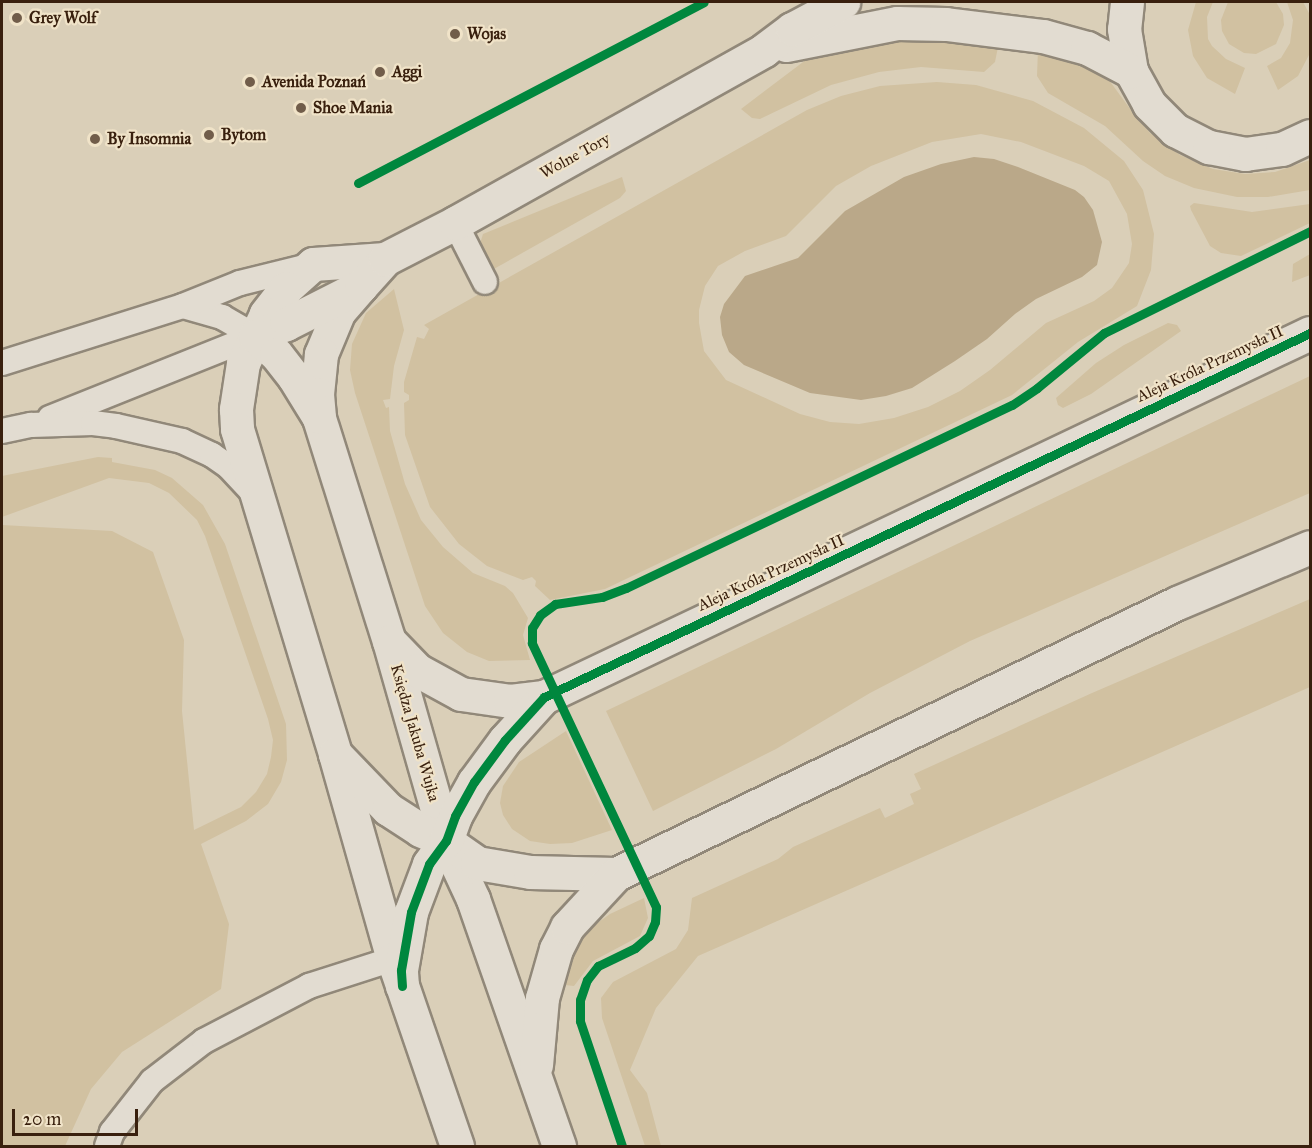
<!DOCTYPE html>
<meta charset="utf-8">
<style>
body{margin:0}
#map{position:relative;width:1312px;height:1148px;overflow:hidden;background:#dacfb8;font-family:"IM FELL Great Primer",serif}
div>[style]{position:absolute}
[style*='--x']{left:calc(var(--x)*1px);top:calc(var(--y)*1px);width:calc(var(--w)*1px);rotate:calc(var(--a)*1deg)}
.green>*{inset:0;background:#d1c1a1}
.water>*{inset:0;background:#baa889}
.roads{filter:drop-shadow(2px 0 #918879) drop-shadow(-2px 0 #918879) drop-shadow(0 2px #918879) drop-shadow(0 -2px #918879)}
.service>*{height:24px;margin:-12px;padding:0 12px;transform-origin:12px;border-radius:12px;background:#e2dcd1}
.minor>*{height:33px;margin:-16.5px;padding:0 16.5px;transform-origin:16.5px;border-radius:16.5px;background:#e2dcd1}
.cycleway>*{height:9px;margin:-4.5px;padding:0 4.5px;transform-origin:4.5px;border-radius:4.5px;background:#00873e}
.dots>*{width:16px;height:16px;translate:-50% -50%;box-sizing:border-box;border:3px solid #f0e3c8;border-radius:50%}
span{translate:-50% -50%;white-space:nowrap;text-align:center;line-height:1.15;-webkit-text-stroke:4.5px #f0e3c8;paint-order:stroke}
.poi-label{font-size:16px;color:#39200e;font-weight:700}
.left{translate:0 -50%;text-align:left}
.street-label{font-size:16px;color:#39200e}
.frame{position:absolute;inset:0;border:3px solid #39200e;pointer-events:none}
.scale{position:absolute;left:12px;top:1109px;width:126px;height:27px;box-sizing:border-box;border:3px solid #39200e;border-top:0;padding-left:8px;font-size:18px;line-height:21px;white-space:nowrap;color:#39200e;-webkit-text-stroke:4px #f0e3c8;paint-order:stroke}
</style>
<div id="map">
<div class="green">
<div style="clip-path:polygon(1196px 2px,1213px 2px,1207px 17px,1208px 39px,1212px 46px,1226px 59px,1245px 68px,1235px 94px,1207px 78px,1193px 56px,1188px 30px)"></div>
<div style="clip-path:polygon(1228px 2px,1276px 2px,1283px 14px,1284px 25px,1276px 44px,1256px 54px,1244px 53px,1229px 44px,1222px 31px,1221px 20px)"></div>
<div style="clip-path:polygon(1287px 2px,1303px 2px,1310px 15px,1310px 53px,1298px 76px,1278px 90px,1267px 66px,1281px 58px,1290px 43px,1293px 20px)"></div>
<div style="clip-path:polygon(874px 37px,999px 42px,995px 62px,984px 72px,921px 67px,879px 72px,831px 85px,760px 119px,752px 118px,741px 109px,815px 53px)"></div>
<div style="clip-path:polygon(1038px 49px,1061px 53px,1106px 76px,1136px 117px,1150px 133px,1180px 155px,1213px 169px,1245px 174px,1275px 172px,1310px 160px,1310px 190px,1268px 197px,1237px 197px,1194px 188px,1165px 176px,1143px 161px,1105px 126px,1048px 93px,1037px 76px)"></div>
<div style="clip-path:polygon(evenodd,937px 82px,976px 85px,1033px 101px,1084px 128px,1124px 161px,1143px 190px,1154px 234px,1151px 270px,1137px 306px,1078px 342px,1012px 395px,605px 589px,550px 600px,535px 586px,536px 581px,532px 577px,523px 580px,487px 566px,459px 544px,430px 507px,405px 435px,404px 403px,409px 400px,409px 395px,404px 392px,404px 382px,417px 337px,424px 339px,429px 329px,424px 325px,807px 110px,841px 96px,880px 86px,937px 82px,981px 134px,1021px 142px,1084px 166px,1109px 181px,1127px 214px,1132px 244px,1129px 263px,1112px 288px,1094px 301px,1046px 323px,990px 370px,960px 391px,928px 407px,894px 418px,859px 424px,830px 422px,800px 414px,726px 380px,704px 351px,699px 323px,699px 310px,705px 286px,718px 266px,745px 251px,786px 236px,836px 186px,871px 166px,932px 142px,981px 134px)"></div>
<div style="clip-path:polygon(622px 177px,626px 191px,620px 198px,492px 270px,479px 247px,483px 234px)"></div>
<div style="clip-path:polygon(1194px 203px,1252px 212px,1310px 204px,1310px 223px,1241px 256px,1221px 253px,1210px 246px,1191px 210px,1190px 206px)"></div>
<div style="clip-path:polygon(1310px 254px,1310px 275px,1292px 282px,1293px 264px)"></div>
<div style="clip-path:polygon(394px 289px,404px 330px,394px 366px,390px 399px,383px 400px,386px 408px,389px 407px,390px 431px,405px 484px,421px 520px,443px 547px,473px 573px,505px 586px,513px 593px,528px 618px,523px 635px,530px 660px,489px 661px,467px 652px,443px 633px,425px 606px,355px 393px,350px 370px,352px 344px,366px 313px)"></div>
<div style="clip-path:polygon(1168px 323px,1177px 325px,1181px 331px,1091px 394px,1063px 408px,1058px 405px,1056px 398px,1096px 363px,1124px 345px)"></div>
<div style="clip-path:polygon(1310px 376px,1310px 493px,970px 641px,870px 693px,776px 749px,653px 811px,606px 711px)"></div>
<div style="clip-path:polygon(98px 457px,112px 458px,112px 462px,155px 470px,172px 478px,203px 505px,225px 544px,286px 724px,287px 760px,281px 782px,268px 804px,246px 821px,201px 844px,229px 924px,221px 989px,122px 1052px,91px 1089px,65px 1146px,2px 1146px,2px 525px,112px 531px,153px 552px,184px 640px,182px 711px,194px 830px,241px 807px,256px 792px,267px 774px,271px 757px,273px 740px,268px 719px,205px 536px,197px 520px,169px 493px,149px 483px,109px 478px,2px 517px,2px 476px)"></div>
<div style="clip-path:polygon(1310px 599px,1310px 687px,698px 956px,656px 1008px,630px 1070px,647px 1093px,661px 1146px,645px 1146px,602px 1018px,601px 998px,613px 982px,676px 949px,688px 930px,692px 898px,778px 859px,793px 847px,880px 808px,885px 818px,914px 804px,910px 794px,921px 789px,914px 774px,1092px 693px)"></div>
<div style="clip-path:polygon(566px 731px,612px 830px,572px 843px,550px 844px,530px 841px,512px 829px,503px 815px,500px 803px,503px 786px,519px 762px)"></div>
<div style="clip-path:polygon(644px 898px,648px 918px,640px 936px,593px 961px,574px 986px,565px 985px,563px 981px,572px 953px,589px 929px,610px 914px)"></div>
</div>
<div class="water">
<div style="clip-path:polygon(974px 157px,994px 159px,1018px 167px,1075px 190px,1084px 197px,1093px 210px,1102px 242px,1097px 265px,1082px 277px,1036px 299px,1015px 314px,987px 339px,955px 361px,912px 388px,886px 396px,861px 400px,810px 393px,744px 365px,729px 352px,722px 335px,720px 317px,724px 304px,745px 276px,798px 258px,845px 211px,904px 177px,941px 164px)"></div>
</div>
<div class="roads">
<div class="service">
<div style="--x:455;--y:223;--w:66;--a:63"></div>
<div style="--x:183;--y:306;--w:41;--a:15.8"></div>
<div style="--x:222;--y:317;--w:38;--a:30"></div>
<div style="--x:2;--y:363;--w:190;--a:-17.5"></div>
<div style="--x:183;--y:306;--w:61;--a:-22"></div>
<div style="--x:240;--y:283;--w:70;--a:-14"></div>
<div style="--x:50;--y:418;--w:221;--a:-21.8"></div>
<div style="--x:2;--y:431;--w:30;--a:-12"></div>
<div style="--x:31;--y:425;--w:62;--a:-1.8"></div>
<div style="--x:93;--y:423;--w:23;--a:7"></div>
<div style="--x:116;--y:426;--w:68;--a:12.8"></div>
<div style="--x:182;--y:441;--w:33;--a:25"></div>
<div style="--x:212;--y:455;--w:21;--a:35"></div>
<div style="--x:229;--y:467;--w:37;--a:47"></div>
<div style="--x:107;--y:1146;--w:15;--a:-70"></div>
<div style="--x:112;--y:1132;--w:65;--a:-51.9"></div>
<div style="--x:152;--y:1081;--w:66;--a:-37.6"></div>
<div style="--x:204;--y:1041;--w:119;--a:-27.6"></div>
<div style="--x:309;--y:986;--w:88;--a:-17.8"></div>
</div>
<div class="minor">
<div style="--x:1127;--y:2;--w:27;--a:96"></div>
<div style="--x:1124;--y:29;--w:43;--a:80.5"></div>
<div style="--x:1131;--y:71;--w:38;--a:61"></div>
<div style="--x:1149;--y:104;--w:37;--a:45"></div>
<div style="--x:1175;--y:130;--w:38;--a:27"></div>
<div style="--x:1209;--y:147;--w:37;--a:11"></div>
<div style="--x:1245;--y:154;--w:37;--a:-8"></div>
<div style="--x:1282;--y:149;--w:31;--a:-25"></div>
<div style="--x:786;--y:45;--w:113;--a:-11.2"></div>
<div style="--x:897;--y:23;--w:49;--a:1.2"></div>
<div style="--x:946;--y:24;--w:98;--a:7.1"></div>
<div style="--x:1043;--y:36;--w:46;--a:15.3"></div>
<div style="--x:1087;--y:48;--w:50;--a:27.6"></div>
<div style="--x:385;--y:259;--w:72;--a:176"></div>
<div style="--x:313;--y:264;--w:36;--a:138"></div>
<div style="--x:286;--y:288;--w:33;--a:128"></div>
<div style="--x:266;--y:314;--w:54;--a:115.1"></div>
<div style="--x:243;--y:363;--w:47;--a:98.7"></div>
<div style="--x:236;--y:409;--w:20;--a:87"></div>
<div style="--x:237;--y:429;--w:339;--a:73.2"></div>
<div style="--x:335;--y:754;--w:213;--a:74.2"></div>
<div style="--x:393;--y:959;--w:198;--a:71.1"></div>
<div style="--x:361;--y:286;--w:33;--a:131"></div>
<div style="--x:339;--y:311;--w:47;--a:112.7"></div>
<div style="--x:321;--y:354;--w:40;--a:95.7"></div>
<div style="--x:317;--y:394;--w:24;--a:85"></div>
<div style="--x:319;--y:418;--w:234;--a:72.6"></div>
<div style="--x:389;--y:641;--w:208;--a:74.1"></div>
<div style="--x:446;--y:841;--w:64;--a:65"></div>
<div style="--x:473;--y:899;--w:262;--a:70.8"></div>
<div style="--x:255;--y:336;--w:33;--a:-21"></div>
<div style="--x:286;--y:324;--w:84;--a:-26.9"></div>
<div style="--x:361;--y:286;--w:36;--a:-48"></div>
<div style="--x:385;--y:259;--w:79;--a:-27.2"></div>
<div style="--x:455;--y:223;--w:354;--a:-29.2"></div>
<div style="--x:764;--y:50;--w:35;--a:-37"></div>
<div style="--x:792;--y:29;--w:58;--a:-27.9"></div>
<div style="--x:255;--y:336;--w:28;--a:41"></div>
<div style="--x:276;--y:354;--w:29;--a:52"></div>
<div style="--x:294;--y:377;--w:46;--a:58.4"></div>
<div style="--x:390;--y:642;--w:39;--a:46"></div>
<div style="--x:417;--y:670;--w:50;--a:28.6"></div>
<div style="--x:461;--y:694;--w:49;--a:8.1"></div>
<div style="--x:510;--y:701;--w:34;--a:-7"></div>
<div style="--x:335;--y:754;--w:76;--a:46.1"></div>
<div style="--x:388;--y:809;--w:38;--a:33"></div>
<div style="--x:420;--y:830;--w:28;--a:23"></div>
<div style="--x:446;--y:841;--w:38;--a:35"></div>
<div style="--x:477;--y:863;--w:54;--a:9.6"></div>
<div style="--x:530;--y:872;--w:86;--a:1.3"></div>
<div style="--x:616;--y:874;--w:623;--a:-25.78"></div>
<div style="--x:1177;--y:603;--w:144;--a:-22.8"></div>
<div style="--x:402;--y:986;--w:16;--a:-94"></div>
<div style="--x:401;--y:970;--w:59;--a:-80.2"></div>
<div style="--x:411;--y:912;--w:51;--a:-69.4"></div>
<div style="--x:429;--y:864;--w:29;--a:-54"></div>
<div style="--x:446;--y:841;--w:27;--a:-70"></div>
<div style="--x:455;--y:816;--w:39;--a:-61"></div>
<div style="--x:474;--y:782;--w:52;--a:-53.6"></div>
<div style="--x:505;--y:740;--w:58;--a:-47.8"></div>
<div style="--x:544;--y:697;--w:848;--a:-25.42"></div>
<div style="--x:536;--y:1065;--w:67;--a:-84.9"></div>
<div style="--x:542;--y:998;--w:51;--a:-74.1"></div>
<div style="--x:556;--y:949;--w:25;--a:-63"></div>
<div style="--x:567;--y:927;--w:72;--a:-47.2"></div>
</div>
</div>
<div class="cycleway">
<div style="--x:358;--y:183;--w:390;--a:-27.6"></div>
<div style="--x:402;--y:986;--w:16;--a:-94"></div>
<div style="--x:401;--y:970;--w:59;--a:-80.2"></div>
<div style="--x:411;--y:912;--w:51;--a:-69.4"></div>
<div style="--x:429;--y:864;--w:29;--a:-54"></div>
<div style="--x:446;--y:841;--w:27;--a:-70"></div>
<div style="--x:455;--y:816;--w:39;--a:-61"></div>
<div style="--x:474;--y:782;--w:52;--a:-53.6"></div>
<div style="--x:505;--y:740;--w:58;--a:-47.8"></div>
<div style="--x:544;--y:697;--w:848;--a:-25.42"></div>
<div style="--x:622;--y:1146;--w:132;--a:-108.6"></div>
<div style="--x:580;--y:1021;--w:21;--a:-90"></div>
<div style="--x:580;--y:1000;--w:21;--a:-71"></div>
<div style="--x:587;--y:980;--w:18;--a:-52"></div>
<div style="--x:598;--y:966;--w:41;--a:-25.9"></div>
<div style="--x:635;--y:948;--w:18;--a:-41"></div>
<div style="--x:649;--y:936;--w:15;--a:-67"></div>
<div style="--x:655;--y:922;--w:15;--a:-86"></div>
<div style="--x:656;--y:907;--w:292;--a:-115.2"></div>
<div style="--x:532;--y:643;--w:15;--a:-90"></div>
<div style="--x:532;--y:628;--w:15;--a:-58"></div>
<div style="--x:540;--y:615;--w:19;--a:-36"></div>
<div style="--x:555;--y:604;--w:48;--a:-8.5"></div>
<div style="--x:602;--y:597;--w:26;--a:-21"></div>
<div style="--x:626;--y:588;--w:427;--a:-25.4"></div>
<div style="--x:1012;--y:405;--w:30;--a:-34"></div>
<div style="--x:1037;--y:388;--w:87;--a:-39.4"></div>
<div style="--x:1104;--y:333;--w:230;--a:-26.3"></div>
</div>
<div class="dots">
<div style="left:17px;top:18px;background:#715d4a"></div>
<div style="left:455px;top:34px;background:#715d4a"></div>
<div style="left:380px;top:72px;background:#715d4a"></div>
<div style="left:250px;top:82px;background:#715d4a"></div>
<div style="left:301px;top:108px;background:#715d4a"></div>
<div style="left:209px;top:135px;background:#715d4a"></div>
<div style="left:95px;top:139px;background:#715d4a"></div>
</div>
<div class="poi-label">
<span class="left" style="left:29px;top:18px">Grey Wolf</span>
<span class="left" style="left:467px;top:34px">Wojas</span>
<span class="left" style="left:392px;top:72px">Aggi</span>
<span class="left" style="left:262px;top:82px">Avenida Poznań</span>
<span class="left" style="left:313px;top:108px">Shoe Mania</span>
<span class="left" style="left:221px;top:135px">Bytom</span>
<span class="left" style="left:107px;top:139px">By Insomnia</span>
</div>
<div class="street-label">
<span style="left:575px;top:156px;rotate:-29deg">Wolne Tory</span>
<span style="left:1210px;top:364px;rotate:-25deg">Aleja Króla Przemysła II</span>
<span style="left:771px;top:573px;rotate:-25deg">Aleja Króla Przemysła II</span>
<span style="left:415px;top:733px;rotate:74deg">Księdza Jakuba Wujka</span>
</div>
<div class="frame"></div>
<div class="scale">20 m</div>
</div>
